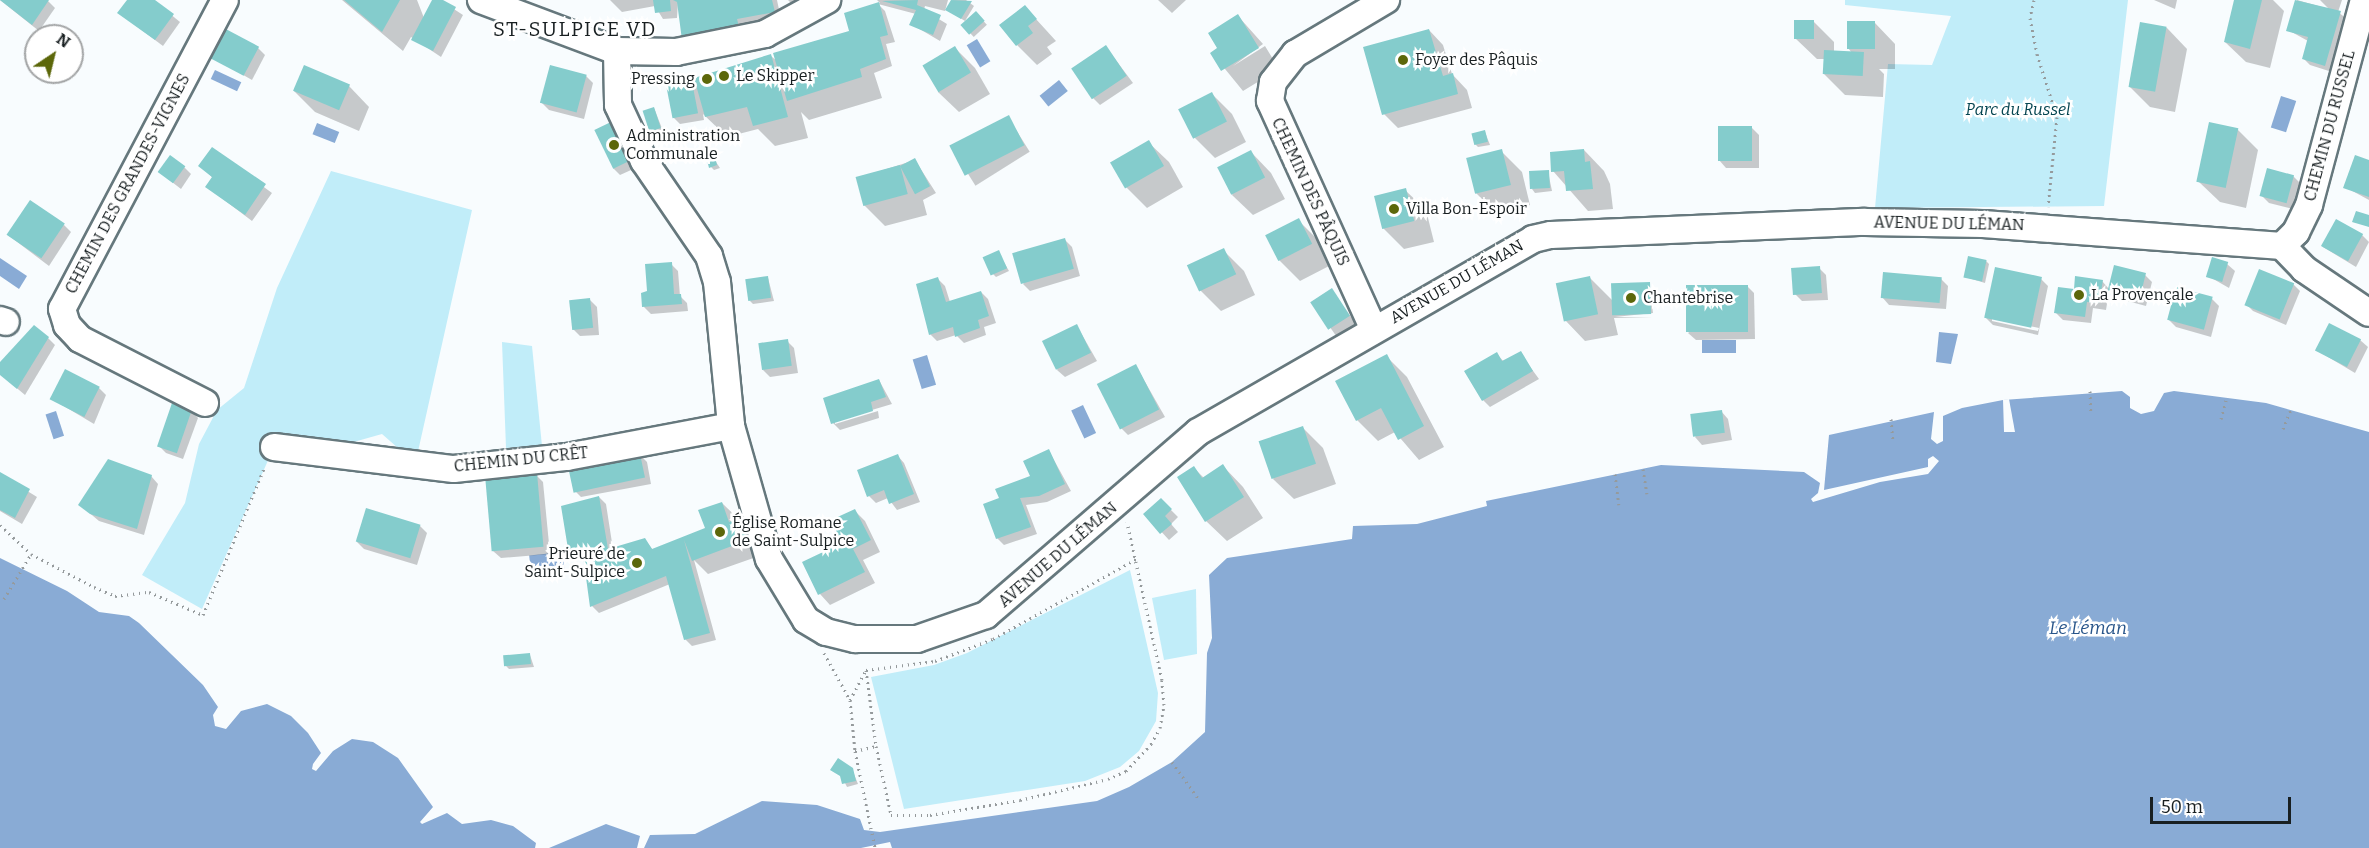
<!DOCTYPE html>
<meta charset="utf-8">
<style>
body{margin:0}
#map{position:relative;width:2369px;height:848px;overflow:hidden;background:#f8fcfe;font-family:Bitter,serif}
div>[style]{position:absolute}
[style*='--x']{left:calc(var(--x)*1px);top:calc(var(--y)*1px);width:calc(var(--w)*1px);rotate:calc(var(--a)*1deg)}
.green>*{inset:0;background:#c1edf9}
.water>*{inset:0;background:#89abd5;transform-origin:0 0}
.pier>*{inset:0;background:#f8fcfe}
.shadow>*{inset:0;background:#0003;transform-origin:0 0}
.building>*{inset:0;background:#84cccc;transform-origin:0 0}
.path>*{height:3px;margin-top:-1.5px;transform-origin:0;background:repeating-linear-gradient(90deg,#959a9c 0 1.5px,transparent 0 6px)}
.roads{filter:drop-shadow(2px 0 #66787d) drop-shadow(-2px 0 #66787d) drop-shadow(0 2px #66787d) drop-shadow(0 -2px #66787d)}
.minor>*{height:26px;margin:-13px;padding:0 13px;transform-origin:13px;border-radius:13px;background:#fff}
.dots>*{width:16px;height:16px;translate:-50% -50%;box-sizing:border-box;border:3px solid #fff;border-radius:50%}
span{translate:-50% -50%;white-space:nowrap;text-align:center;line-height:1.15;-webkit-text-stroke:5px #fff;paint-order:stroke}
.poi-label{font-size:16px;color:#181f21}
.left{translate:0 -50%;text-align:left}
.right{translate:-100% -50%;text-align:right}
.park-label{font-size:16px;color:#044450;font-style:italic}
.street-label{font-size:16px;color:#181f21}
.water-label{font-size:18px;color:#28558a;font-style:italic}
.quarter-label{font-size:20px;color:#181f21;letter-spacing:1.5px}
.north{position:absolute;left:24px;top:24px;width:60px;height:60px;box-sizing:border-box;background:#fff;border:2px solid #a3a5a6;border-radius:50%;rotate:35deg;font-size:16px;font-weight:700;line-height:24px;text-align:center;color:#181f21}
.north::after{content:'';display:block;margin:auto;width:21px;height:27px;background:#5c670a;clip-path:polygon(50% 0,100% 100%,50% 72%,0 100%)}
.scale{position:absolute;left:2150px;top:797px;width:141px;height:27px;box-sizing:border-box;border:3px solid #181f21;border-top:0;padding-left:8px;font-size:18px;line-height:21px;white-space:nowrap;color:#181f21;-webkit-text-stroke:4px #fff;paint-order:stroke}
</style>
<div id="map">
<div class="green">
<div style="clip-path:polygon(1845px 0,2128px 0,2104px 206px,1875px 208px,1888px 64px,1932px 65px,1951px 16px,1845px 5px)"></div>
<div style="clip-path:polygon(331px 171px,472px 210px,417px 456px,406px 455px,382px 434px,336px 447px,274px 447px,202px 609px,142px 575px,185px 503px,199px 444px,217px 410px,244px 388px,277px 288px)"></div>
<div style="clip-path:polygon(502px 342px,532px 346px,542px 446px,506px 448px)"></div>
<div style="clip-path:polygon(1130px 570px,1158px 693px,1156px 721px,1139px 751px,1120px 767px,1085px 781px,904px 809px,871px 677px,934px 665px,967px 653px)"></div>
<div style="clip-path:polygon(1196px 589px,1197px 654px,1164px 660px,1152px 598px)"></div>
</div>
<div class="water">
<div style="left:977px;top:39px;width:26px;height:12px;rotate:59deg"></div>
<div style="left:215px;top:70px;width:29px;height:10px;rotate:25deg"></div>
<div style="left:1059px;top:80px;width:14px;height:25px;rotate:51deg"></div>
<div style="left:2281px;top:96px;width:16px;height:33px;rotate:18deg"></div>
<div style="left:317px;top:123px;width:24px;height:12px;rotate:22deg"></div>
<div style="clip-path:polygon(0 258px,27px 276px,19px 289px,0 276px)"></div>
<div style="clip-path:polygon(1939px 332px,1958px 334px,1951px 364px,1936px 362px)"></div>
<div style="left:1736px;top:340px;width:13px;height:34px;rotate:90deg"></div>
<div style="left:927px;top:355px;width:31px;height:15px;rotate:73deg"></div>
<div style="clip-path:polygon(2122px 391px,2130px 397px,2130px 408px,2141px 414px,2154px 411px,2164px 393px,2174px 391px,2266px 403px,2369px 432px,2369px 848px,892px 848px,890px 842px,861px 848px,644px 848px,650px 835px,695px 834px,762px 801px,817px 805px,860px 819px,864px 830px,880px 832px,1097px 801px,1129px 787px,1172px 762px,1205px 732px,1207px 653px,1212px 638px,1209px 575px,1227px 558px,1352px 539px,1353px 526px,1417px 524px,1487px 506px,1486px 501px,1661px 465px,1804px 472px,1820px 483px,1818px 493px,1811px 499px,1813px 502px,1880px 482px,1928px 474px,1939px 461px,1933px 456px,1928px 459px,1928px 467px,1824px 490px,1829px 435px,1934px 412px,1931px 439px,1937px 444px,1943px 441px,1943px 416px,1962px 408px,2003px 400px)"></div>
<div style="left:1083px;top:405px;width:31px;height:13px;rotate:65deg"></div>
<div style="left:56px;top:411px;width:26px;height:11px;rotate:72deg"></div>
<div style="left:563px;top:552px;width:18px;height:34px;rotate:84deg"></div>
<div style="clip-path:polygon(0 558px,67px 591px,99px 612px,129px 616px,139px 623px,203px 685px,218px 707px,213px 715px,215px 726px,226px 729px,241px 711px,267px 704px,291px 716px,308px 733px,321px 753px,313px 764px,312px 769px,316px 771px,333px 751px,352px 739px,373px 742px,398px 758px,433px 807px,420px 822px,422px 824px,447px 813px,462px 824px,491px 820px,513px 826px,536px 843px,535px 848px,0 848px)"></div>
<div style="clip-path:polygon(606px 824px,640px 836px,637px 848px,549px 848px)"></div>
</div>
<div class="pier">
<div style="clip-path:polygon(2009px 399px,2015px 432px,2004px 432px,2003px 400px)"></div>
</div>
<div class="shadow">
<div style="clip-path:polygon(0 0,47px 0,55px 8px,39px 31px)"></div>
<div style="clip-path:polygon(129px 0,153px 0,180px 22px,163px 46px,119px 13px)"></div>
<div style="clip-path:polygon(342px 0,417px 0,424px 18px,433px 0,440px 0,463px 15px,441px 57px,411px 37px,403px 51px)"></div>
<div style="clip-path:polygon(610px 0,777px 0,781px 19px,717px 43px,678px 1px,677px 18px,663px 19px,655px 6px,622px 12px)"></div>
<div style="clip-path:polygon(788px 0,805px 0,793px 5px)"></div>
<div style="clip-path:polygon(877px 0,948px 0,945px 11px,925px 6px,924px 10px,947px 24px,940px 41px,911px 24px,916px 14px,878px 4px,885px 11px,895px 42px,886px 44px,892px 66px,874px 73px,882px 98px,809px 120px,801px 112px,808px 138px,775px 146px,758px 129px,727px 137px,703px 114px,704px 120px,680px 124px,673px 117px,691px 79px,698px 86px,771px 56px,778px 62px,848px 33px,853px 38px,846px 14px,880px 3px)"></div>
<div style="clip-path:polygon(953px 0,966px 0,974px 6px,965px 21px,947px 10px)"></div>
<div style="clip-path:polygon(1158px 0,1186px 0,1172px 13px)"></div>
<div style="clip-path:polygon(2154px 0,2177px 0,2175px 9px)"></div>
<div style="clip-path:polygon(2235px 0,2273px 0,2284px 11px,2270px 68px,2246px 62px,2225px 42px)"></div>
<div style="clip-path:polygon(2297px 0,2329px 9px,2320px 0,2342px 0,2338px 12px,2347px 19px,2332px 72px,2310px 65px,2303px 58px,2308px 41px,2288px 30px)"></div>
<div style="clip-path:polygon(1025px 7px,1056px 41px,1047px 47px,1052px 54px,1037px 65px,1017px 45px)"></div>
<div style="left:976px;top:13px;width:16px;height:18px;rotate:47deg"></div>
<div style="clip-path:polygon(1238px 16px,1263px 44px,1233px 66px,1265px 46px,1279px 69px,1243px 91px,1212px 53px,1219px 48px)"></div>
<div style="clip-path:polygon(1813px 21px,1834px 42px,1834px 52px,1852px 53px,1848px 48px,1875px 23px,1895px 44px,1895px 69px,1879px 69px,1884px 74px,1883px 97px,1845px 95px,1824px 74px,1825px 59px,1817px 59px,1796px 39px)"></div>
<div style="clip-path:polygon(2142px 24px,2167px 28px,2187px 49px,2175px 112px,2150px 107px,2129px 86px)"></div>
<div style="clip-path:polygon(1429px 30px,1443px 45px,1452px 74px,1467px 90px,1472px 108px,1398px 128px,1384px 114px)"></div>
<div style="clip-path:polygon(1106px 47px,1133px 83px,1100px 105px,1093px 98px)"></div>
<div style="clip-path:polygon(258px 48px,265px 55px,252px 80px,208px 55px)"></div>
<div style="clip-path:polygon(955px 48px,975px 68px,990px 94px,959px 112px,938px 92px)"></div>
<div style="clip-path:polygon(586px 76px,593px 83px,584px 119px,549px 110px,542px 103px)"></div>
<div style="clip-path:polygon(349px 86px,369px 107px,359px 131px,315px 112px,294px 91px)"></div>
<div style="clip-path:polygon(1211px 93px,1232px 114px,1246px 142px,1215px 158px,1194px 137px)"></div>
<div style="clip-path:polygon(654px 108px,663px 131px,654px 134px,651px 131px)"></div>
<div style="left:1008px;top:117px;width:41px;height:64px;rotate:58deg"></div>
<div style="clip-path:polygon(1752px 128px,1759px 135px,1759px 168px,1726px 168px,1719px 160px)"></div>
<div style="clip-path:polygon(622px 129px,640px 166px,620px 175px,613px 168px)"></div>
<div style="clip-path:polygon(2237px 129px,2258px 150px,2246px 208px,2220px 202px,2199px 182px)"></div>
<div style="clip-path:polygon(1485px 132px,1490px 145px,1478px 147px,1475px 144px)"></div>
<div style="clip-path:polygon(1148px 142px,1169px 162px,1183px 187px,1147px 208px,1126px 187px,1112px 163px)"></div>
<div style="clip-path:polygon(212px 149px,272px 193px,252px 221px,207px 187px,213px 178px,200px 166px)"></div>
<div style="clip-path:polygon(1584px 150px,1604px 171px,1610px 184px,1613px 209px,1588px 211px,1553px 171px)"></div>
<div style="clip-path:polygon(1501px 151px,1522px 172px,1530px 205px,1497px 214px,1476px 193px)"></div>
<div style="clip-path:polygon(1251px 152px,1271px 173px,1285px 199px,1253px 215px,1232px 195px)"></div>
<div style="clip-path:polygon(714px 159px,720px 168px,714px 170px,711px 167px)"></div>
<div style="clip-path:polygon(915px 160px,936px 193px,923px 200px,927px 215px,885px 226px,864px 205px,858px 178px)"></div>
<div style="clip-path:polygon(2369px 161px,2369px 200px,2345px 187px)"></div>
<div style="clip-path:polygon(184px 167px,191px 174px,181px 189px,159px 172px)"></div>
<div style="clip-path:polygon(1548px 172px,1552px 191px,1535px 193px,1532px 189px)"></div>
<div style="clip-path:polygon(2293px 176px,2300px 183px,2293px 209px,2269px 203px,2262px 196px)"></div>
<div style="clip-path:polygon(1405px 190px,1426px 210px,1434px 242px,1404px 249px,1383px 228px)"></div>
<div style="clip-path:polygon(1298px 220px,1319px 241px,1331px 265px,1300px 281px,1279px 260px)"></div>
<div style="clip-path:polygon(64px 225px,71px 232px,49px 266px,8px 235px)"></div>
<div style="clip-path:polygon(2362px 235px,2369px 242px,2356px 267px,2323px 247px)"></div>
<div style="clip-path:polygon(1065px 240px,1072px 247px,1080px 276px,1030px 291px,1023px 284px)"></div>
<div style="clip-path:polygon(1223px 250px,1244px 271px,1255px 295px,1221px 311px,1200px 290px,1189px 267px)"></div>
<div style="clip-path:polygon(998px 252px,1009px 271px,996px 277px,993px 274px)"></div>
<div style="clip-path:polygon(1986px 261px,1989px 264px,1985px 283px,1965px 277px)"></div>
<div style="clip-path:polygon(671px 264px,678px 271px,680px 296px,687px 303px,688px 311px,651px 314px,644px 307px,649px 292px)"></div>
<div style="clip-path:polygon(2227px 264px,2235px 271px,2229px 288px,2208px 276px)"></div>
<div style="clip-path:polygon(1819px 268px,1826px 275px,1828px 300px,1802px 301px,1795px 294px)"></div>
<div style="clip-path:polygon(2145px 275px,2152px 282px,2146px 306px,2116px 298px,2109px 291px,2106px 310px,2093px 308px,2091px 323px,2063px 320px,2056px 313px,2075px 291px,2102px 281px,2109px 289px)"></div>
<div style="clip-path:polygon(768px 278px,774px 301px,753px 304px,750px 301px)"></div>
<div style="clip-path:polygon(1590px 278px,1613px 301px,1649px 283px,1653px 313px,1615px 317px,1653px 317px,1614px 318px,1618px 335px,1585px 341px,1565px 320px)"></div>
<div style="clip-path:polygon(938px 279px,945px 286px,950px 302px,981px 292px,988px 299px,996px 323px,984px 327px,986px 335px,964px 343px,956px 335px,937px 341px,930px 334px)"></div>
<div style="clip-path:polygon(1941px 279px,1948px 286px,1946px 309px,1889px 305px,1882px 297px)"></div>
<div style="clip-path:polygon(evenodd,2041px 279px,2048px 286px,2038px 335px,1993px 325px,1986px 318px,2041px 279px,1992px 318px,2039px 328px,2038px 331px,1992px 321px,1992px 318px)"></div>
<div style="clip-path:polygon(2293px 284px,2300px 291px,2286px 325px,2253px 311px,2246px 304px)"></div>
<div style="clip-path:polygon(1747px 286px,1754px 293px,1755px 339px,1696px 340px,1688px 333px)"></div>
<div style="left:1332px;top:290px;width:42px;height:23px;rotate:55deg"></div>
<div style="clip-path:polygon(2212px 299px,2219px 306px,2211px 337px,2176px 327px,2169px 320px)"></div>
<div style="clip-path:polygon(590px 300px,597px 307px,599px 335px,580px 336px,573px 329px)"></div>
<div style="clip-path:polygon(1077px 326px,1097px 361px,1065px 377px,1057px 370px)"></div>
<div style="clip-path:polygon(48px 338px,55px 345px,25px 395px,0 374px,0 364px)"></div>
<div style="clip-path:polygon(2360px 340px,2368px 347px,2355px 373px,2318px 351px)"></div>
<div style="clip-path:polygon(787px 341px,794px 348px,798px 373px,770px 377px,763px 370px)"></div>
<div style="clip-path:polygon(1520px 353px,1539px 379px,1490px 407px,1483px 400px,1497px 354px,1504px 362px)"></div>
<div style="clip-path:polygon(1386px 356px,1407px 377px,1444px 447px,1419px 460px,1395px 432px,1378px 441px,1357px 420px)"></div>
<div style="clip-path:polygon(1136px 366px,1165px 417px,1128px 435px,1121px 428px)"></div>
<div style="clip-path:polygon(879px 380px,892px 404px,835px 421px,835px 424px,878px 411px,879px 418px,840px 430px,833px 423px)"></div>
<div style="clip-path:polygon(99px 388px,106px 395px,94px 424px,52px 399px)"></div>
<div style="clip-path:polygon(191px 411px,198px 418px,183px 459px,166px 453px,159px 446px)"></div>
<div style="clip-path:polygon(1721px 411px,1728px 419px,1732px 440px,1702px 445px,1695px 437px)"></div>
<div style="clip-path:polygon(1303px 428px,1323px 448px,1336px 484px,1294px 499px,1273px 479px)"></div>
<div style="clip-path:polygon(1049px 451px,1071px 491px,1047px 502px,1026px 505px,1037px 534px,1004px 545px,997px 538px,1001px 499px,1032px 477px)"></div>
<div style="clip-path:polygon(640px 455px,647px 462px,651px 484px,581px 497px,574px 490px)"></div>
<div style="clip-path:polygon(897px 455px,904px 463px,920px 502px,897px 510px,888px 498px,876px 503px,869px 496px)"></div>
<div style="clip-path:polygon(1223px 466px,1243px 487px,1263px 518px,1227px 541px,1206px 521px,1194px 468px,1204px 478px)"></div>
<div style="clip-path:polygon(0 474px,37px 497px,22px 524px,0 511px)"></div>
<div style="clip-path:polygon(536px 475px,543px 482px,550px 554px,501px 558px,493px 551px)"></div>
<div style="clip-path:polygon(151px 476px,158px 484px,144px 535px,99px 521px,80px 505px)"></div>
<div style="clip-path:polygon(599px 497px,606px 504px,613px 549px,645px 540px,653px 550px,707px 529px,722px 503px,754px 534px,762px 555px,708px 574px,694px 560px,716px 640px,692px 646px,685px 639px,670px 584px,599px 613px,592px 606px,584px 555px,576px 556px,569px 549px)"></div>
<div style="clip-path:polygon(1161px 500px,1178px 517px,1171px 524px,1178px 532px,1169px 540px,1145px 514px)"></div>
<div style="clip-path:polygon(854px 510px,865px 521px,880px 552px,863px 560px,875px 583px,830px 605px,820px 594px)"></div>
<div style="clip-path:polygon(420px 526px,427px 533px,417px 565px,364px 549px,357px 542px)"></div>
<div style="clip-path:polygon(530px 655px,534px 667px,509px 669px,506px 666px)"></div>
<div style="clip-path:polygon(852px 769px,858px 784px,847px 787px,842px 777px)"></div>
</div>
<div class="building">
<div style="clip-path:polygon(0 0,49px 0,32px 25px)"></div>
<div style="clip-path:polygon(127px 0,155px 0,174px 14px,155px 40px,117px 13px)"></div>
<div style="clip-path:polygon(344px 0,400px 0,382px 32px)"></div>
<div style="clip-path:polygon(432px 0,443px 0,456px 7px,433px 51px,411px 40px)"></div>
<div style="clip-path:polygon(653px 0,670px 0,671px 11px,655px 13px)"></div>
<div style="clip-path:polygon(673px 0,772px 0,775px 12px,737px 19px,740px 31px,682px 40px,677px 2px)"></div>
<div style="clip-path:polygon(918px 0,917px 5px,941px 15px,933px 35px,909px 25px,916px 10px,882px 1px)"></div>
<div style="clip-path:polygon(951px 0,972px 1px,961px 19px,945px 10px)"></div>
<div style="clip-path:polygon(2234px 0,2262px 0,2250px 49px,2224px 42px)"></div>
<div style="clip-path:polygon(2295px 0,2341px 11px,2325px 66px,2302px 59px,2308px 37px,2286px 31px)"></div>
<div style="clip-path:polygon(879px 2px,888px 35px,880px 37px,886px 59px,860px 69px,862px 77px,787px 101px,773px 53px,849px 31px,851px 38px,844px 13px)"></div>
<div style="clip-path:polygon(1025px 5px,1037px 19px,1028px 26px,1033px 33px,1016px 46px,999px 25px)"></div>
<div style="left:976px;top:11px;width:13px;height:21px;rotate:48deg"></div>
<div style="clip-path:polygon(1238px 14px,1259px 48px,1221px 71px,1210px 53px,1217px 48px,1208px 33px)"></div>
<div style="left:1794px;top:20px;width:20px;height:19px"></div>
<div style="left:1847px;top:21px;width:28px;height:28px"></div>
<div style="left:2140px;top:22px;width:27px;height:66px;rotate:10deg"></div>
<div style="left:222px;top:27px;width:42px;height:33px;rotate:28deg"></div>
<div style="clip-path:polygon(1429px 29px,1443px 76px,1453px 73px,1458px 94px,1382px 115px,1363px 47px)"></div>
<div style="left:1106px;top:45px;width:37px;height:42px;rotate:56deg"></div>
<div style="left:955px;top:46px;width:31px;height:38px;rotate:59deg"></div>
<div style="left:1824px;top:50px;width:40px;height:24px;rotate:3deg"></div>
<div style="clip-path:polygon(771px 54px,788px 117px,753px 126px,747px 107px,705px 117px,694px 78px)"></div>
<div style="left:304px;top:65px;width:50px;height:28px;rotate:23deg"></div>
<div style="left:550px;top:65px;width:38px;height:39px;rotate:15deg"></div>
<div style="left:691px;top:77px;width:37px;height:26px;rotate:79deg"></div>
<div style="left:1212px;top:92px;width:33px;height:38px;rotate:63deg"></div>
<div style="left:654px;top:107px;width:22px;height:12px;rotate:72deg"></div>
<div style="left:1009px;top:115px;width:34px;height:67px;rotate:63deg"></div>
<div style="left:615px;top:120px;width:43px;height:23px;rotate:64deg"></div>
<div style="left:2209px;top:122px;width:30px;height:61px;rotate:12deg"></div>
<div style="left:1718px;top:126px;width:34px;height:35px"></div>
<div style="left:1485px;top:130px;width:12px;height:14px;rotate:76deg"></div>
<div style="left:1149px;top:140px;width:30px;height:45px;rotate:60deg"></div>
<div style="clip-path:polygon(212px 147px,266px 184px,245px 215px,205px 187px,212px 177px,198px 166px)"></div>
<div style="left:1502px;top:149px;width:37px;height:37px;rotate:76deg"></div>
<div style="clip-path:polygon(1584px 149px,1585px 162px,1590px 161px,1593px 189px,1566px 191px,1564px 171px,1551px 172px,1550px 152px)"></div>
<div style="left:1251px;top:150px;width:31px;height:38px;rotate:63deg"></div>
<div style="left:170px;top:155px;width:19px;height:21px;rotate:36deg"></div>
<div style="clip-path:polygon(2355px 155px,2369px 160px,2369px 197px,2343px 188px)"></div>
<div style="clip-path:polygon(715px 157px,717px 165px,709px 168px,707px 160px)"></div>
<div style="left:915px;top:158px;width:32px;height:17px;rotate:62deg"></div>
<div style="left:900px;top:165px;width:30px;height:46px;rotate:75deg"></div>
<div style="left:2267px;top:168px;width:28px;height:29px;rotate:15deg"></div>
<div style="left:1549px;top:170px;width:18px;height:20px;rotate:87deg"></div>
<div style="left:1406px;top:188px;width:34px;height:33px;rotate:76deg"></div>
<div style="left:30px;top:200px;width:42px;height:42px;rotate:34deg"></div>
<div style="clip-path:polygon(2356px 211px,2369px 215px,2369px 227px,2352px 222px)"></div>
<div style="left:1299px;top:218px;width:29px;height:38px;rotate:63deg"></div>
<div style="left:2336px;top:219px;width:31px;height:31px;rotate:29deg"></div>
<div style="left:1065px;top:238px;width:32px;height:55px;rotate:74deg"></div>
<div style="left:1224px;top:248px;width:29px;height:41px;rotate:65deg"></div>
<div style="left:999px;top:250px;width:20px;height:18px;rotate:66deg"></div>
<div style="left:1968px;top:256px;width:19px;height:22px;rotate:12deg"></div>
<div style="left:2212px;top:257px;width:17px;height:21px;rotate:17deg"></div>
<div style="clip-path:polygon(672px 262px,674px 294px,681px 294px,682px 304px,642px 307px,641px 293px,647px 291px,645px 264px)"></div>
<div style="left:2114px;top:265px;width:33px;height:28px;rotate:14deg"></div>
<div style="left:1820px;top:266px;width:27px;height:29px;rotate:86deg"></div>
<div style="left:1995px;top:267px;width:48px;height:52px;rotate:12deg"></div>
<div style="left:2259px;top:269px;width:38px;height:39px;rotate:22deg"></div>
<div style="left:1883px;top:272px;width:59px;height:26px;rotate:5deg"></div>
<div style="left:768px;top:276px;width:22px;height:23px;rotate:82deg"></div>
<div style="left:1590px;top:276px;width:39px;height:35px;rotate:78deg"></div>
<div style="clip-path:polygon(2075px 276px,2103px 280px,2099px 303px,2087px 302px,2085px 317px,2054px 313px,2058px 287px,2074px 289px)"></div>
<div style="clip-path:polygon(938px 277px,946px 302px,981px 291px,989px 316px,978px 320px,980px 328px,955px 337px,953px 327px,929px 335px,916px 284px)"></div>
<div style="left:1650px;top:282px;width:32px;height:39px;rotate:88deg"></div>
<div style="left:1748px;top:285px;width:47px;height:62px;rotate:90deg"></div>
<div style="left:2176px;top:287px;width:38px;height:34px;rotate:15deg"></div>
<div style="left:1332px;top:288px;width:33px;height:26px;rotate:57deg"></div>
<div style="left:590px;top:298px;width:30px;height:21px;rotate:84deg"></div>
<div style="left:2329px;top:323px;width:36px;height:31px;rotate:27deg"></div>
<div style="left:1077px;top:324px;width:32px;height:39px;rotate:64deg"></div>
<div style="clip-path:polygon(34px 325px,49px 337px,17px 389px,0 375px,0 362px)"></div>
<div style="left:788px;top:339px;width:27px;height:30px;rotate:82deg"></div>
<div style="clip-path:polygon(1521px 351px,1533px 371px,1482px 401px,1464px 371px,1497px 352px,1502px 361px)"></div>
<div style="clip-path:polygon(1387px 354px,1424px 426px,1398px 440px,1381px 408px,1356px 421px,1335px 381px)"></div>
<div style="left:1136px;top:364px;width:51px;height:44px;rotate:63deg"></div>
<div style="left:65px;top:369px;width:39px;height:34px;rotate:27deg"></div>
<div style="clip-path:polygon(879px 379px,886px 397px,871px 402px,873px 411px,831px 424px,823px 398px)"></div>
<div style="left:172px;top:403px;width:21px;height:46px;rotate:19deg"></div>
<div style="left:1722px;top:410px;width:23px;height:32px;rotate:83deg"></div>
<div style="left:1303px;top:426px;width:40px;height:47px;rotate:71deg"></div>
<div style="clip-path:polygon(1049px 449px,1065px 484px,1039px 496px,1020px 498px,1031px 527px,996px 539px,983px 504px,999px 498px,995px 489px,1030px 476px,1023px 461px)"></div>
<div style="left:640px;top:454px;width:24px;height:73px;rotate:78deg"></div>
<div style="clip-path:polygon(898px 454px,914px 494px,889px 504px,884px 490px,867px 497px,857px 470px)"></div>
<div style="clip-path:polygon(108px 459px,152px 475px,137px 529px,90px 514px,78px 505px)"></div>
<div style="clip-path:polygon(1223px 464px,1244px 497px,1205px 522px,1177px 477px,1194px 466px,1202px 478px)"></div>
<div style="clip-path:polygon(0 472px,30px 489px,15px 518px,0 510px)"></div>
<div style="left:537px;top:473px;width:74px;height:52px;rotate:85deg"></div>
<div style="clip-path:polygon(599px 496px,608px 549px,645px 538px,652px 549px,705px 528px,698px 510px,722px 502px,729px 522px,740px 518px,748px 540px,692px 561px,684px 540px,710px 633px,684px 640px,666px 576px,590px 607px,582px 548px,568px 549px,561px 506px)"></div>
<div style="clip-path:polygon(1161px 498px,1172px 509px,1165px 516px,1172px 524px,1160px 534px,1143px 514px)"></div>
<div style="left:366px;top:508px;width:57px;height:35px;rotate:17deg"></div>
<div style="clip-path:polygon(855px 509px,871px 540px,853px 549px,865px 572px,818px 595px,802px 562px,842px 543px,831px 520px)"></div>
<div style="left:530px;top:653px;width:11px;height:27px;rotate:85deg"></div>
<div style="clip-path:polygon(838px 758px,853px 768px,856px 781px,842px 784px,840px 776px,830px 770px)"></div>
</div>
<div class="path">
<div style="--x:2034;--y:0;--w:18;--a:103"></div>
<div style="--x:2030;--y:18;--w:37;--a:79"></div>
<div style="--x:2037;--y:54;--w:66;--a:72.4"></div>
<div style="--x:2057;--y:117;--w:90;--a:95.7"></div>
<div style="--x:2090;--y:391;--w:23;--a:88"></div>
<div style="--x:1891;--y:419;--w:22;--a:85"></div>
<div style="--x:2221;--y:419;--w:23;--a:-75"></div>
<div style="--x:2283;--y:429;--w:22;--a:-68"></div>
<div style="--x:1643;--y:469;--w:25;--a:81"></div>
<div style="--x:1615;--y:474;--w:31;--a:83"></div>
<div style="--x:0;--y:525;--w:42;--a:43.1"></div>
<div style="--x:31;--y:554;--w:71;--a:27.6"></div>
<div style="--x:94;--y:587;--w:23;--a:23"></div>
<div style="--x:115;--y:596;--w:34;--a:-7"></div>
<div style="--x:149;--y:592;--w:59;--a:23.1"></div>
<div style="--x:203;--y:615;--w:161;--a:-67.4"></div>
<div style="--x:4;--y:599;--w:52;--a:-59"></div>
<div style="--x:824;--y:653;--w:54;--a:61"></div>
<div style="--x:850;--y:700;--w:51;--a:84.4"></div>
<div style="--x:855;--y:751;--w:99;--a:78.3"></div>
<div style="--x:866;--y:670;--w:77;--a:82.5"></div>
<div style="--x:876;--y:746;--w:71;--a:77.7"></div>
<div style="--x:891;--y:815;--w:39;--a:0"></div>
<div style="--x:930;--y:815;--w:91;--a:-9.5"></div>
<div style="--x:1020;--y:800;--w:90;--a:-13.4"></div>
<div style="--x:1108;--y:779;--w:20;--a:-24"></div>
<div style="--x:1126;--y:771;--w:37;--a:-47"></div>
<div style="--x:1151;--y:744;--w:18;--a:-61"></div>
<div style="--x:1160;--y:728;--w:23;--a:-80"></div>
<div style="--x:1164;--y:705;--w:25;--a:-95"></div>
<div style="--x:1162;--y:680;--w:162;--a:-102.5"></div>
<div style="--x:850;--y:700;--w:34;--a:-62"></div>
<div style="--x:866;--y:670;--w:70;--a:-7.4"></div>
<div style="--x:935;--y:661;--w:62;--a:-20.8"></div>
<div style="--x:993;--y:639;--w:164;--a:-29.2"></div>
<div style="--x:855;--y:751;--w:22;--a:-13"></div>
<div style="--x:1172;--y:762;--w:44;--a:54.2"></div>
</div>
<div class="roads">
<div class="minor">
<div style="--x:481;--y:0;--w:145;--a:20.6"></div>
<div style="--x:617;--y:51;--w:59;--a:1"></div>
<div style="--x:676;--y:52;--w:91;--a:-11.4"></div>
<div style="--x:765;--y:34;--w:71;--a:-28.7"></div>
<div style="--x:617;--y:51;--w:54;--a:88.9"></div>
<div style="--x:618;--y:105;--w:62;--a:65.1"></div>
<div style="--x:644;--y:161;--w:115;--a:55.6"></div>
<div style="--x:709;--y:256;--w:27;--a:73"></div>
<div style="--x:717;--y:282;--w:145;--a:84.4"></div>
<div style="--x:731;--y:426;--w:138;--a:74.1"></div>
<div style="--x:769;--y:559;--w:71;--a:58.8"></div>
<div style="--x:806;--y:620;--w:23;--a:31"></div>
<div style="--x:826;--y:632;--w:30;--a:14"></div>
<div style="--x:855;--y:639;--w:62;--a:0"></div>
<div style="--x:917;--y:639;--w:73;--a:-19.2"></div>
<div style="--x:986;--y:615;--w:280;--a:-40.8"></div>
<div style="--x:1198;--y:432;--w:387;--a:-29.9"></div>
<div style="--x:1533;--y:239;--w:18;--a:-13"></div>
<div style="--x:1551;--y:235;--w:314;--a:-2.4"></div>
<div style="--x:1865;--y:222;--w:118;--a:1"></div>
<div style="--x:1983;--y:224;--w:300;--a:4.2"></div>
<div style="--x:2282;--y:246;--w:32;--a:46"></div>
<div style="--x:2304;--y:269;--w:78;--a:34.1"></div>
<div style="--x:2282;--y:246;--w:20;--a:-45"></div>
<div style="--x:2296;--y:232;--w:30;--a:-64"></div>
<div style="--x:2309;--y:205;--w:212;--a:-75"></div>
<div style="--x:0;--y:320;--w:6;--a:18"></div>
<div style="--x:1374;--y:330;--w:252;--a:-114.4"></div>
<div style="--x:1270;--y:101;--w:19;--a:-81"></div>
<div style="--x:1273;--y:82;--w:36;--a:-52"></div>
<div style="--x:1295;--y:54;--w:106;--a:-30.7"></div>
<div style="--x:205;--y:403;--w:140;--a:-152.9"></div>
<div style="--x:80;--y:339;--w:19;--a:-133"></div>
<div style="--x:67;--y:325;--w:17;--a:-107"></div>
<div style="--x:62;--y:309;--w:349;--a:-62.2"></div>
<div style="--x:274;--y:447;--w:181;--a:7"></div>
<div style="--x:454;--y:469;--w:114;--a:-6.1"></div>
<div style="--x:567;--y:457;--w:167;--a:-10.7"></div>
</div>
</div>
<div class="dots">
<div style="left:1403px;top:60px;background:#5c670a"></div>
<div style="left:724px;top:76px;background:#5c670a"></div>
<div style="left:707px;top:79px;background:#5c670a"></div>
<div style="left:614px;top:145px;background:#5c670a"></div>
<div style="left:1394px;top:209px;background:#5c670a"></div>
<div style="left:2079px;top:295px;background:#5c670a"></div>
<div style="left:1631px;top:298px;background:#5c670a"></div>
<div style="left:720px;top:532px;background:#5c670a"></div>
<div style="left:637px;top:563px;background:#5c670a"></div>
</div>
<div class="poi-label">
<span class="left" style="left:1415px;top:60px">Foyer des Pâquis</span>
<span class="left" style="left:736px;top:76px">Le Skipper</span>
<span class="right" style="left:695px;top:79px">Pressing</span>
<span class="left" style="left:626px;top:145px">Administration<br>Communale</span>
<span class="left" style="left:1406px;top:209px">Villa Bon-Espoir</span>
<span class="left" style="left:2091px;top:295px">La Provençale</span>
<span class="left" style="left:1643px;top:298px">Chantebrise</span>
<span class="left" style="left:732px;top:532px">Église Romane<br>de Saint-Sulpice</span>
<span class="right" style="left:625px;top:563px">Prieuré de<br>Saint-Sulpice</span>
</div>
<div class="park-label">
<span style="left:2018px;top:110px">Parc du Russel</span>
</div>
<div class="street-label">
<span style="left:2330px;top:126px;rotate:-75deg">CHEMIN DU RUSSEL</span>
<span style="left:128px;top:184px;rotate:-62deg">CHEMIN DES GRANDES-VIGNES</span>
<span style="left:1310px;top:192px;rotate:65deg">CHEMIN DES PÂQUIS</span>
<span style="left:1949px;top:224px;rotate:1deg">AVENUE DU LÉMAN</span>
<span style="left:1457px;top:282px;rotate:-30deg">AVENUE DU LÉMAN</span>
<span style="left:521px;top:460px;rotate:-6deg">CHEMIN DU CRÊT</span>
<span style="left:1058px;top:555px;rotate:-41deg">AVENUE DU LÉMAN</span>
</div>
<div class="water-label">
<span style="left:2088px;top:628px">Le Léman</span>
</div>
<div class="quarter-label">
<span style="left:575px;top:29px">ST-SULPICE VD</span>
</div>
<div class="north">N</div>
<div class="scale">50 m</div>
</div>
